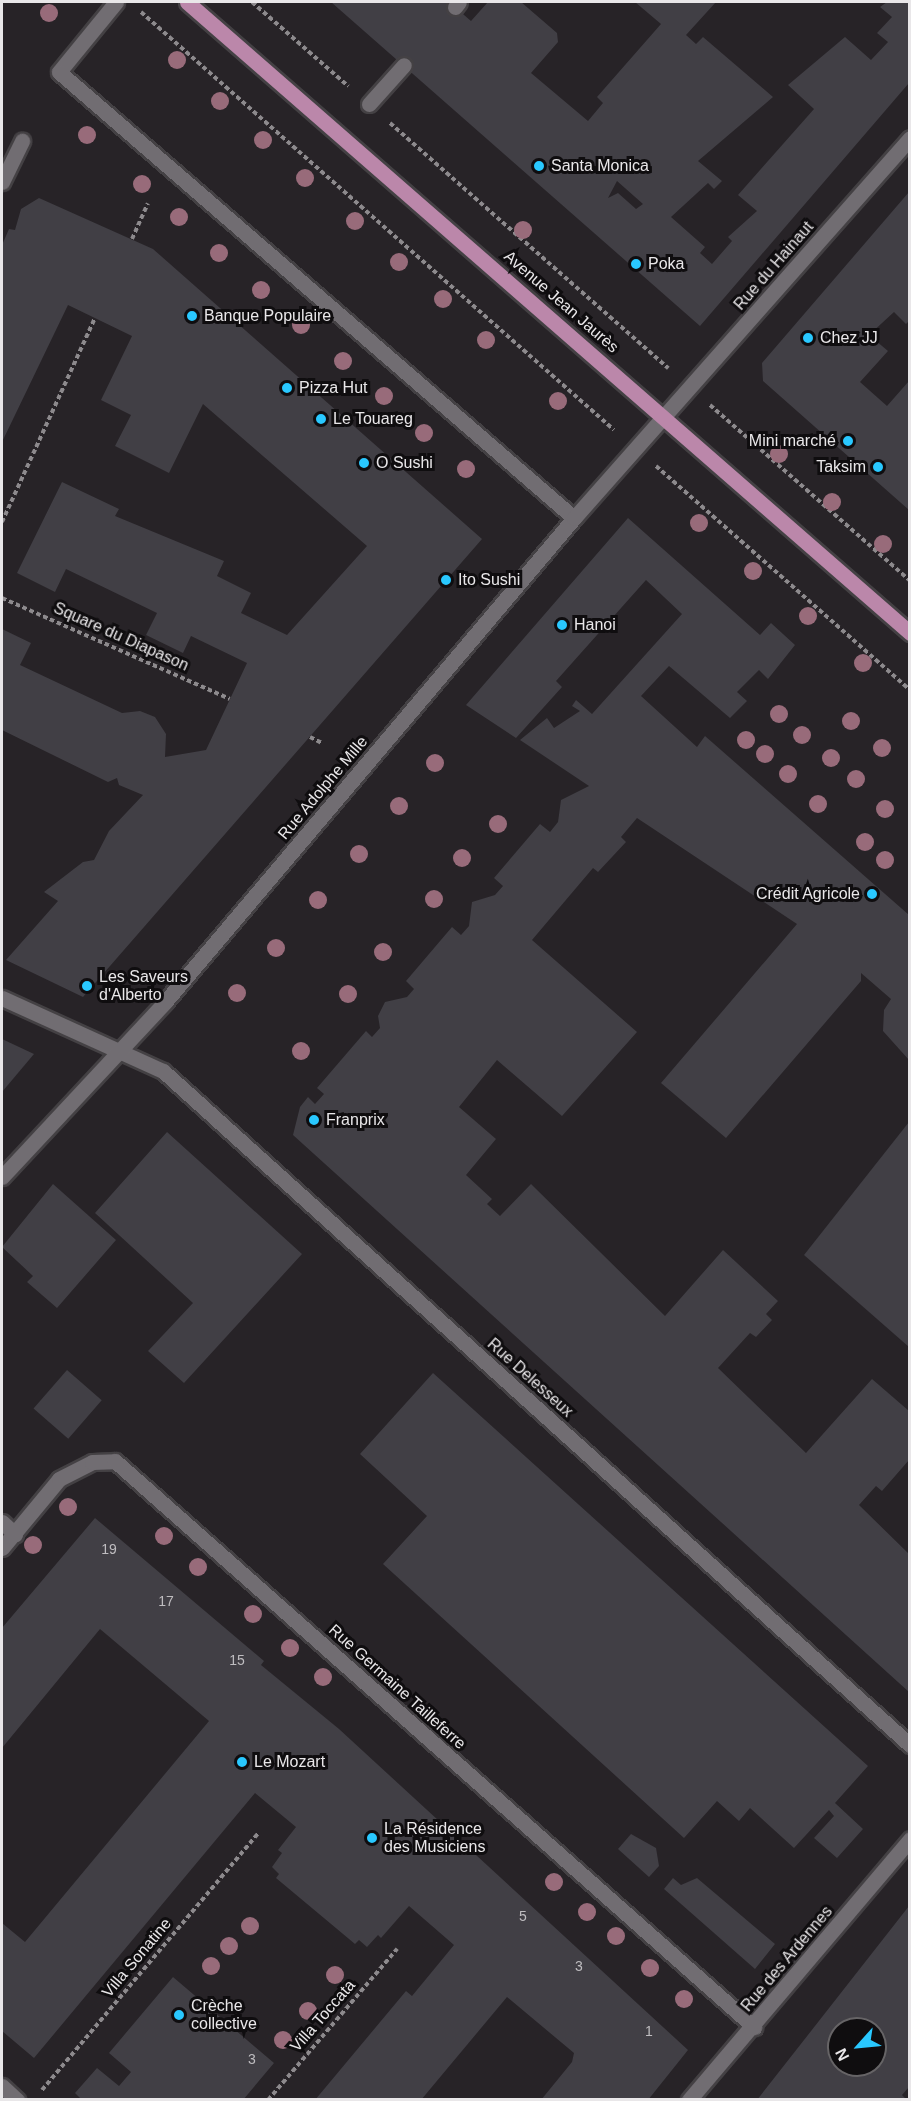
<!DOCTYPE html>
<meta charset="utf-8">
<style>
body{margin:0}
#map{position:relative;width:911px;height:2101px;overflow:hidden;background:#272327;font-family:Helvetica,sans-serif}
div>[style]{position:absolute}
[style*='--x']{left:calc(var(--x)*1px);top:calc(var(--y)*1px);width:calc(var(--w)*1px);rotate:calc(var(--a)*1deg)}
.building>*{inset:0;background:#413f45;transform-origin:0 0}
.path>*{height:4px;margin-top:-2px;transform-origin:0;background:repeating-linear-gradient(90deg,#8d8a8d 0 4.5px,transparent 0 7.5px)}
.roads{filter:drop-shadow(2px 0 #444144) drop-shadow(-2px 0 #444144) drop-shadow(0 2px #444144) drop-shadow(0 -2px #444144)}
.service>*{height:15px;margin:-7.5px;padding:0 7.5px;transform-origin:7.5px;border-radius:7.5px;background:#716d72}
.minor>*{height:15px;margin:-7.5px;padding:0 7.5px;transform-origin:7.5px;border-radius:7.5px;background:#716d72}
.primary>*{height:15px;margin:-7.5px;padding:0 7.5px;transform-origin:7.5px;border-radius:7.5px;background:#bb87aa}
.trees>*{width:18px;height:18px;margin:-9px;border-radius:50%;background:#986b7a}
.dots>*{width:16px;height:16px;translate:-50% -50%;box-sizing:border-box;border:3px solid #0f0d0f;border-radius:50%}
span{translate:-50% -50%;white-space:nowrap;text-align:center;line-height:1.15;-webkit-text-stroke:6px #0f0d0f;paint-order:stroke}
.number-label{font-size:14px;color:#bfbdc0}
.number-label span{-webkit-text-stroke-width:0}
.poi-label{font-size:16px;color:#e9e7e9}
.left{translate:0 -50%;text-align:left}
.right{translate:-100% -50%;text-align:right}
.street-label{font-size:16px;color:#e9e7e9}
.frame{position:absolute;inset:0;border:3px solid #e9e7e9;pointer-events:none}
.north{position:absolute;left:827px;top:2017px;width:60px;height:60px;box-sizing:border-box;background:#0f0d0f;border:2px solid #666466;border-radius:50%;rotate:243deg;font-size:16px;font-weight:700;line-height:24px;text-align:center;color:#e9e7e9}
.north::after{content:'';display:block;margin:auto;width:21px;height:27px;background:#29c8ff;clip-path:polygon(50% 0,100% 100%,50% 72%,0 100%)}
</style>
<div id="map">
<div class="building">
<div style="clip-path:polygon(evenodd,331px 2px,449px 2px,471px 21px,488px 2px,521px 2px,557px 33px,558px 42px,531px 73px,588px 121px,603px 103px,597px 97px,661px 24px,635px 2px,716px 2px,686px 35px,696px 44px,703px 37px,773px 97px,698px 161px,722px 181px,714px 189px,708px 183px,671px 217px,705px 247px,700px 253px,712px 264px,732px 241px,728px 237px,757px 211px,738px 195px,814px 109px,788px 85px,845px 37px,871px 60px,888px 42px,877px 33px,892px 17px,880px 7px,887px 2px,909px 2px,909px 83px,700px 326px,331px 2px,617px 181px,643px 204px,636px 209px,618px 193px,608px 198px,617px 181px)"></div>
<div style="clip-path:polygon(909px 192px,909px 321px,906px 324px,894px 312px,869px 335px,888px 351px,860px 382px,887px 406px,909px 381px,909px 510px,763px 381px,762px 363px)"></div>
<div style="clip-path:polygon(39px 198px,153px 249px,482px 539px,83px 997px,6px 960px,58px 901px,44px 892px,83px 862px,94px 860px,109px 831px,143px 795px,119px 785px,117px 778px,108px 782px,2px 730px,2px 629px,31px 643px,20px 665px,122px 713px,140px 711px,155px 717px,166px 734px,165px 757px,206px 750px,247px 663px,191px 636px,183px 653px,146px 635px,157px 613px,66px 569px,55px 592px,17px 573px,62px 482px,119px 509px,115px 516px,224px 561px,217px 576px,251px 593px,241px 613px,287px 635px,367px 546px,203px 404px,169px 473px,115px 446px,131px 415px,101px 400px,132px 336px,68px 305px,2px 442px,2px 245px,9px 229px,15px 230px,21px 209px)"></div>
<div style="clip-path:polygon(628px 518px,760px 635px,771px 623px,795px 645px,768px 679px,759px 670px,737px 692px,747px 701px,730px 718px,669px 666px,641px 696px,697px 747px,705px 736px,909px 915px,909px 1060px,883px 1031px,884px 1010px,891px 999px,861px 973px,861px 981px,726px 1138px,661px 1083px,797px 924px,637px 818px,621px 837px,626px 842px,598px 872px,593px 868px,532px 940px,637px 1032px,562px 1116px,497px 1060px,459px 1107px,496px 1139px,466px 1175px,492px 1199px,487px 1204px,500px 1216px,531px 1184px,665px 1316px,723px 1250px,778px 1301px,766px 1314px,772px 1320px,756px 1337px,750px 1333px,718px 1368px,806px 1453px,872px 1379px,909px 1411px,909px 1460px,882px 1491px,876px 1486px,859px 1505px,909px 1554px,909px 1692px,293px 1135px,300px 1107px,308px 1097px,315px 1104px,324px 1094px,317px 1088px,366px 1031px,372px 1037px,380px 1028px,378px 1016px,385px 1002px,407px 997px,414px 989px,406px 981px,452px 927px,461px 935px,469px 926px,472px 902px,495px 895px,503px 886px,494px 878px,540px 824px,550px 832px,558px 822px,561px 800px,589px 786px,520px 740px,547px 718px,554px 728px,580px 711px,572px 706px,576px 700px,592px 714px,682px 614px,646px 580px,556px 681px,562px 687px,516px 738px,466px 705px)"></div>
<div style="clip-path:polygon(2px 1039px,34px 1054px,2px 1092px)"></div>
<div style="clip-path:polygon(909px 1122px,909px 1347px,804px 1255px)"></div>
<div style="clip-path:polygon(167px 1132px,302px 1254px,184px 1383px,148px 1351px,193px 1303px,95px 1213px)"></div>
<div style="clip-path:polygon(53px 1184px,116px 1240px,57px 1308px,27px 1282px,33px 1276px,2px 1247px)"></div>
<div style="left:67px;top:1370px;width:46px;height:51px;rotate:41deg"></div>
<div style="clip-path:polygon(433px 1373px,868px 1766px,835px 1803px,863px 1829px,837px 1858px,814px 1838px,834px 1816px,829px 1810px,794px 1848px,750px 1808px,739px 1821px,717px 1801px,684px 1838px,383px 1564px,427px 1516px,360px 1454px)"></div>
<div style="clip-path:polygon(95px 1518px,264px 1661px,261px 1665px,339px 1729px,688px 2050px,648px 2100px,541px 2100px,572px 2062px,574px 2053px,507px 1997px,421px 2100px,315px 2100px,406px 1991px,412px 1996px,454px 1945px,409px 1906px,381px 1938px,378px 1935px,367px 1947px,359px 1940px,355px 1944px,276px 1878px,279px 1874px,272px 1867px,282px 1853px,278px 1850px,296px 1827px,255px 1793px,34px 2058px,2px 2031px,2px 1923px,25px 1942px,209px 1721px,100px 1629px,2px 1748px,2px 1628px)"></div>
<div style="clip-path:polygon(631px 1834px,656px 1848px,659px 1866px,649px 1877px,618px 1849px)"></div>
<div style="clip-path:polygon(673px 1878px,681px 1885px,697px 1878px,775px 1944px,755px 1969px,664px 1889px)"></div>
<div style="clip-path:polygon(evenodd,909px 1906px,909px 2087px,902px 2095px,907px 2100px,757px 2100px,909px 1906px,839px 2029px,875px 2029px,875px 2065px,839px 2065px,839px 2029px)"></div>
<div style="clip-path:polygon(173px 1977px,274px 2063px,243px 2100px,82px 2100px,75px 2093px,97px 2068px,119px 2086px,131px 2072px,109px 2053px)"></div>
</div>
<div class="path">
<div style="--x:252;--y:2;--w:128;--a:41.2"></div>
<div style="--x:141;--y:12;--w:631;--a:41.47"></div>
<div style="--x:390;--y:123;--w:371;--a:41.4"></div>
<div style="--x:132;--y:239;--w:39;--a:-66"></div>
<div style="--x:710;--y:405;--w:266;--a:41.3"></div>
<div style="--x:656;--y:466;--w:339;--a:41.4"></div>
<div style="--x:2;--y:522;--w:224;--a:-65.5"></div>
<div style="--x:2;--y:598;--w:249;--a:23.9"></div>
<div style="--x:310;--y:737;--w:13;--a:27"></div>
<div style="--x:42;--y:2090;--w:337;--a:-49.9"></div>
<div style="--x:268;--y:2100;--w:199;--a:-49.5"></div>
</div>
<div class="roads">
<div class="service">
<div style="--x:455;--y:7;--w:6;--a:-51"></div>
<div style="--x:369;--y:104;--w:52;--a:-48.1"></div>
</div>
<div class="minor">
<div style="--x:116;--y:2;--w:90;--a:129.2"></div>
<div style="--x:59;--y:72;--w:681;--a:40.89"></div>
<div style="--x:2;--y:182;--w:46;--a:-64"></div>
<div style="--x:2;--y:998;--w:177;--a:24.4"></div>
<div style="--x:163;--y:1071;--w:1006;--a:42.06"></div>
<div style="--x:2;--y:1177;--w:239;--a:-47"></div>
<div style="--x:165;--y:1002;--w:634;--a:-49.8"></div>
<div style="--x:574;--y:518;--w:507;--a:-48.52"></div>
<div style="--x:2;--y:1522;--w:18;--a:43"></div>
<div style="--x:2;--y:1548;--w:89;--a:-50.4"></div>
<div style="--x:59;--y:1479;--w:37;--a:-27"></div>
<div style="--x:92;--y:1462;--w:23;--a:-2"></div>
<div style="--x:115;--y:1461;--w:854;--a:41.53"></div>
<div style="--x:2;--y:2086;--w:21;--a:43"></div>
<div style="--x:689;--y:2100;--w:342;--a:-49.7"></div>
</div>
<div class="primary">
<div style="--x:187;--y:2;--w:960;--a:41.11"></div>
</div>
</div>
<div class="trees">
<div style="left:49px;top:13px"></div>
<div style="left:177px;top:60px"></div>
<div style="left:220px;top:101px"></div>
<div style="left:87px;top:135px"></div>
<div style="left:263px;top:140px"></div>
<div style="left:305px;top:178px"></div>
<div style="left:142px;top:184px"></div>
<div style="left:179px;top:217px"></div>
<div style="left:355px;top:221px"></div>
<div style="left:523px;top:230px"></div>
<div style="left:219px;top:253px"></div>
<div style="left:399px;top:262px"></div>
<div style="left:261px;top:290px"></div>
<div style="left:443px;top:299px"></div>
<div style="left:301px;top:325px"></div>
<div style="left:486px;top:340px"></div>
<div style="left:343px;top:361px"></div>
<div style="left:384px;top:396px"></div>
<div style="left:558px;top:401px"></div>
<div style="left:424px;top:433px"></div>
<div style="left:779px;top:454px"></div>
<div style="left:466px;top:469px"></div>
<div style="left:832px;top:502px"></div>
<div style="left:699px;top:523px"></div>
<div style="left:883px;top:544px"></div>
<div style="left:753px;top:571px"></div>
<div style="left:808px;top:616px"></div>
<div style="left:863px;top:663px"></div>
<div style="left:779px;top:714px"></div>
<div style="left:851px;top:721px"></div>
<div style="left:802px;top:735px"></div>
<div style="left:746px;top:740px"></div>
<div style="left:882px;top:748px"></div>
<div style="left:765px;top:754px"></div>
<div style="left:831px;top:758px"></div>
<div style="left:435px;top:763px"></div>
<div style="left:788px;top:774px"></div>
<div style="left:856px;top:779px"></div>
<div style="left:818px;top:804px"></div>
<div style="left:399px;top:806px"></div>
<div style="left:885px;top:809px"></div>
<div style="left:498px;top:824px"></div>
<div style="left:865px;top:842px"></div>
<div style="left:359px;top:854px"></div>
<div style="left:462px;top:858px"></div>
<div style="left:885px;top:860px"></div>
<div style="left:434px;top:899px"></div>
<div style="left:318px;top:900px"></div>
<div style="left:276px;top:948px"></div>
<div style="left:383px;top:952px"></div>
<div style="left:237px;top:993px"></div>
<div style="left:348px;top:994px"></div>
<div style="left:301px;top:1051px"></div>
<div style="left:68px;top:1507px"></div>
<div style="left:164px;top:1536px"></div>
<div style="left:33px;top:1545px"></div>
<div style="left:198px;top:1567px"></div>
<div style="left:253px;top:1614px"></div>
<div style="left:290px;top:1648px"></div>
<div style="left:323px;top:1677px"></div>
<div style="left:554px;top:1882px"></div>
<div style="left:587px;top:1912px"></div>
<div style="left:250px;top:1926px"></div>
<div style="left:616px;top:1936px"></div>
<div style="left:229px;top:1946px"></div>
<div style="left:211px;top:1966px"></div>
<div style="left:650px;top:1968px"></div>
<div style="left:335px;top:1975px"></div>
<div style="left:684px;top:1999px"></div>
<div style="left:308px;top:2011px"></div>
<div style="left:283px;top:2040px"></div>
</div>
<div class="dots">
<div style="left:539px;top:166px;background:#29c8ff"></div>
<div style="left:636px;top:264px;background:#29c8ff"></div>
<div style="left:192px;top:316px;background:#29c8ff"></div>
<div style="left:808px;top:338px;background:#29c8ff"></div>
<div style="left:287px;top:388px;background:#29c8ff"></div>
<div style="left:321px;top:419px;background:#29c8ff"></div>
<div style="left:848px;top:441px;background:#29c8ff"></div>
<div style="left:364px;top:463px;background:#29c8ff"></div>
<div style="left:878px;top:467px;background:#29c8ff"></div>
<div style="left:446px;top:580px;background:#29c8ff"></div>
<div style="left:562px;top:625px;background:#29c8ff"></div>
<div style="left:872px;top:894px;background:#29c8ff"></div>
<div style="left:87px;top:986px;background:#29c8ff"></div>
<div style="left:314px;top:1120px;background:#29c8ff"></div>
<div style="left:242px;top:1762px;background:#29c8ff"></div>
<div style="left:372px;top:1838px;background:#29c8ff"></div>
<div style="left:179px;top:2015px;background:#29c8ff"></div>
</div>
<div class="number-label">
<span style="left:109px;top:1549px">19</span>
<span style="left:166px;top:1601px">17</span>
<span style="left:237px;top:1660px">15</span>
<span style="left:523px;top:1916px">5</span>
<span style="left:579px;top:1966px">3</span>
<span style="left:649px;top:2031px">1</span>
<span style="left:252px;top:2059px">3</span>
</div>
<div class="poi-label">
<span class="left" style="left:551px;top:166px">Santa Monica</span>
<span class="left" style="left:648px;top:264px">Poka</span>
<span class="left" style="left:204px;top:316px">Banque Populaire</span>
<span class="left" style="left:820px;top:338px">Chez JJ</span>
<span class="left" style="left:299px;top:388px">Pizza Hut</span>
<span class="left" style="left:333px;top:419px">Le Touareg</span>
<span class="right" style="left:836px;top:441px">Mini marché</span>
<span class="left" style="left:376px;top:463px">O Sushi</span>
<span class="right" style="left:866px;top:467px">Taksim</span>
<span class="left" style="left:458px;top:580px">Ito Sushi</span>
<span class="left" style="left:574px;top:625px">Hanoi</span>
<span class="right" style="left:860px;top:894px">Crédit Agricole</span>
<span class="left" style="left:99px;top:986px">Les Saveurs<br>d'Alberto</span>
<span class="left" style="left:326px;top:1120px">Franprix</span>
<span class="left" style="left:254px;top:1762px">Le Mozart</span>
<span class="left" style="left:384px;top:1838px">La Résidence<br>des Musiciens</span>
<span class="left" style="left:191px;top:2015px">Crèche<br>collective</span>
</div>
<div class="street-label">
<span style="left:774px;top:266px;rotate:-49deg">Rue du Hainaut</span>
<span style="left:561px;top:302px;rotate:41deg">Avenue Jean Jaurès</span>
<span style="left:121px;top:637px;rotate:24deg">Square du Diapason</span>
<span style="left:323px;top:788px;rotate:-50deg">Rue Adolphe Mille</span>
<span style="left:530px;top:1378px;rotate:42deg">Rue Delesseux</span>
<span style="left:397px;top:1687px;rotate:42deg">Rue Germaine Tailleferre</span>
<span style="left:137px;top:1958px;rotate:-50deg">Villa Sonatine</span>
<span style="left:787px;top:1959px;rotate:-50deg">Rue des Ardennes</span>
<span style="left:323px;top:2016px;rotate:-49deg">Villa Toccata</span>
</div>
<div class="frame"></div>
<div class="north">N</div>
</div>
